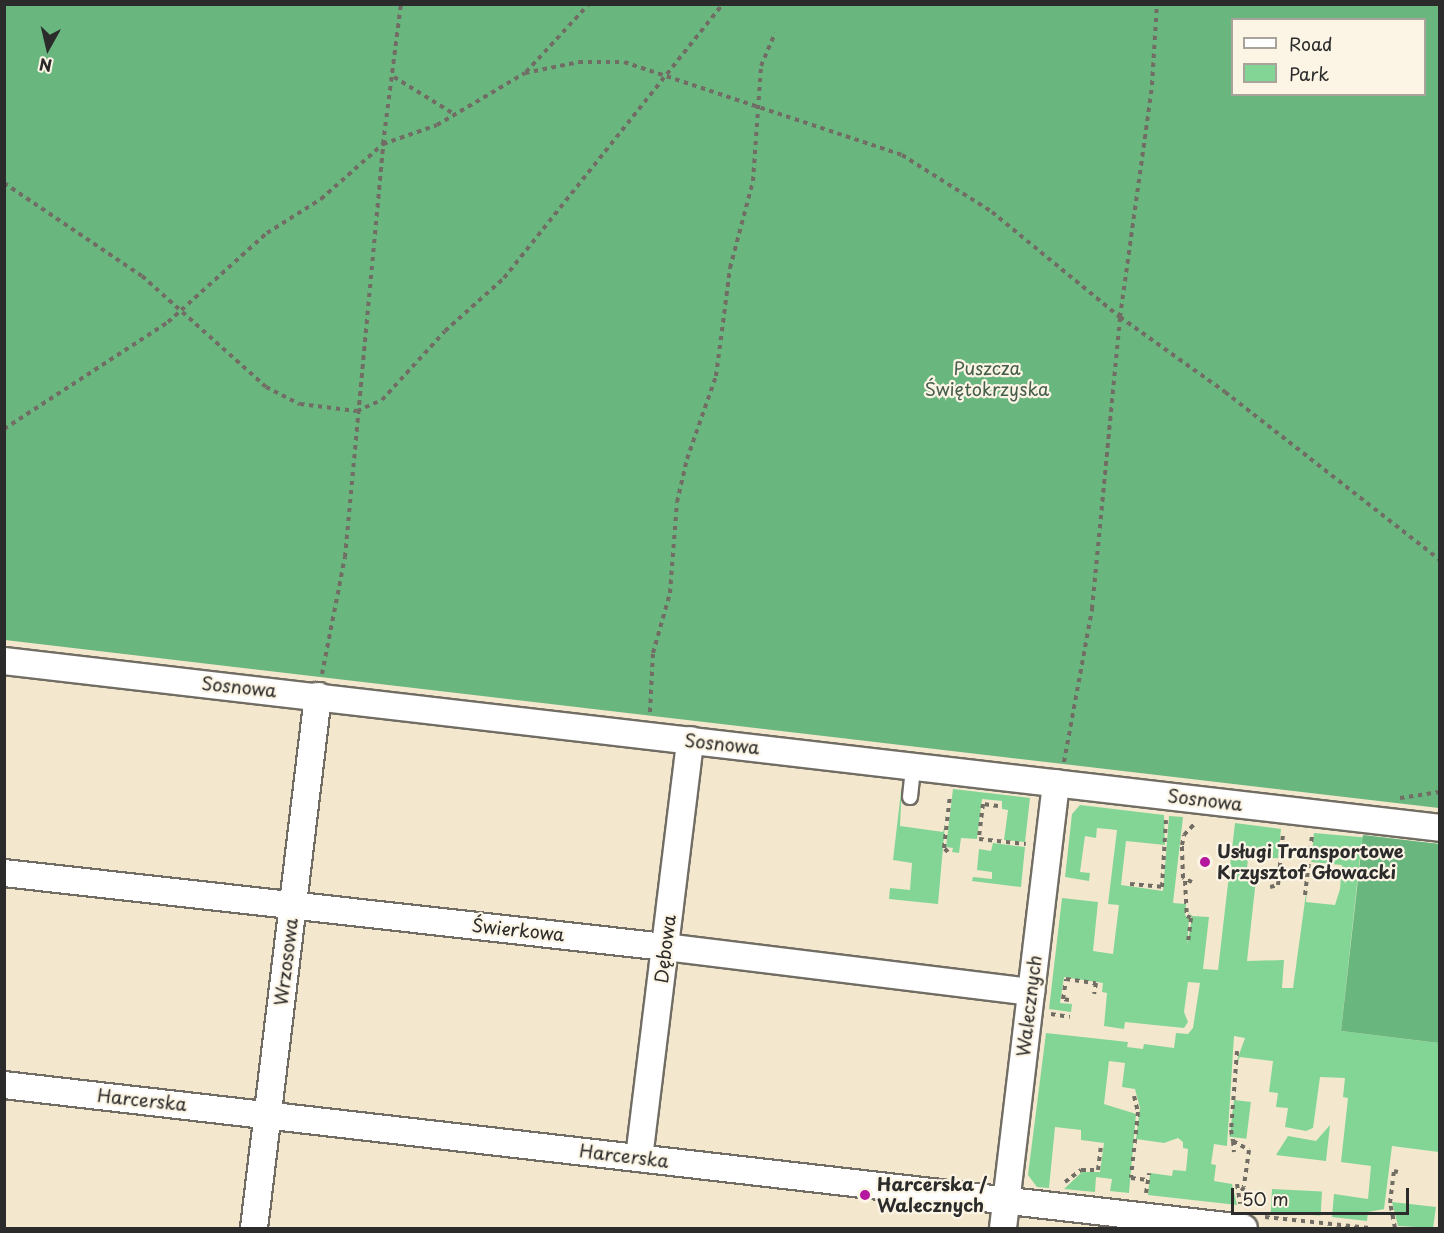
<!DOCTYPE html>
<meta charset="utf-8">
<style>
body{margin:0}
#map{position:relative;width:1444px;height:1233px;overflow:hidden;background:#f3e8cd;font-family:"Playpen Sans",sans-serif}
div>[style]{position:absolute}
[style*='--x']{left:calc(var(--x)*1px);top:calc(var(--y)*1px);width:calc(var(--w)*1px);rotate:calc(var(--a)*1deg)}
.green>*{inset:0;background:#83d596;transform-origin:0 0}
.forest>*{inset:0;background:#6ab67f}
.path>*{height:4px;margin-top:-2px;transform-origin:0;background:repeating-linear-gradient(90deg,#716d64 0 4.5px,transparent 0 9px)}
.roads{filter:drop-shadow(2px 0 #716d64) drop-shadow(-2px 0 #716d64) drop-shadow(0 2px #716d64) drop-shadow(0 -2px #716d64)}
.service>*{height:14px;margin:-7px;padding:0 7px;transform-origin:7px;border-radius:7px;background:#fff}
.minor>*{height:26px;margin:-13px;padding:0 13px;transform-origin:13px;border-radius:13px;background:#fff}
.dots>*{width:16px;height:16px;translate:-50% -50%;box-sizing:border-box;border:3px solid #fcf5e5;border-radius:50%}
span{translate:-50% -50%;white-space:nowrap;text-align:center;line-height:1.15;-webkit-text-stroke:4.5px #fcf5e5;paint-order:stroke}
.park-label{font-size:18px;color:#455e4b}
.street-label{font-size:18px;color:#2b2b2b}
.poi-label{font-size:18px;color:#2b2b2b;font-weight:700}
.left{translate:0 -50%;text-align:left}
.frame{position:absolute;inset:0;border:6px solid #2b2b2b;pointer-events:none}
.legend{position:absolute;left:1231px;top:18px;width:195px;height:78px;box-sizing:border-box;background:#fcf5e5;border:2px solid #a8a49b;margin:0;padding:8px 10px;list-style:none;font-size:18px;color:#2b2b2b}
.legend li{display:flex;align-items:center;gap:12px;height:30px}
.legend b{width:30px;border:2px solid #a8a49b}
.north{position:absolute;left:18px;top:18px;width:60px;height:60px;-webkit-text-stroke:4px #fcf5e5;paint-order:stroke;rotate:188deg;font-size:16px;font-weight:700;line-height:24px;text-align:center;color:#2b2b2b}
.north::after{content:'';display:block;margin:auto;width:21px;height:27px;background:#2b2b2b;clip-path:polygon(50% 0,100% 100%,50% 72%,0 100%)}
.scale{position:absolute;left:1231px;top:1188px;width:178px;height:27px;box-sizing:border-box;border:3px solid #2b2b2b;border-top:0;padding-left:8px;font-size:18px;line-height:21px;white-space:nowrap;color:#2b2b2b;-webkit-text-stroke:4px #fcf5e5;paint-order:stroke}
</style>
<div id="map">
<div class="green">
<div style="clip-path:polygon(902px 783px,900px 826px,943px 832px,945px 825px,938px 904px,889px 899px,890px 888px,910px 890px,912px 863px,893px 860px)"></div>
<div style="clip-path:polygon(953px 789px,1030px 798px,1025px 842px,1004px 840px,1008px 810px,1002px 809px,1002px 801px,982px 799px,977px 839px,961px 838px,959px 853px,952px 852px,953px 848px,946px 847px)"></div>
<div style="clip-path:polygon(1080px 805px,1164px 815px,1165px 845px,1126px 841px,1121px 885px,1163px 891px,1169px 816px,1183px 817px,1173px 903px,1186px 904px,1185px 915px,1189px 919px,1187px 945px,1192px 918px,1188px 911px,1192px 916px,1209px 917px,1203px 969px,1218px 970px,1235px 823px,1281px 829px,1278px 858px,1248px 859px,1246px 878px,1256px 879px,1247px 961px,1284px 960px,1282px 988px,1293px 988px,1307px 886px,1306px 902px,1335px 905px,1340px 889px,1342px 865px,1311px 862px,1314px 833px,1439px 844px,1439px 856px,1361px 848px,1341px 1031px,1439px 1043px,1439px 1152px,1392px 1146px,1384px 1209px,1368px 1212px,1367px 1221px,1332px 1217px,1334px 1194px,1368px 1199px,1371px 1166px,1341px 1162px,1348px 1098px,1343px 1097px,1345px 1078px,1320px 1077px,1313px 1128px,1306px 1131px,1285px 1127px,1288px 1108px,1276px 1107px,1278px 1093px,1269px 1092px,1273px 1061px,1240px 1057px,1236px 1063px,1245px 1038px,1234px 1036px,1227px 1146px,1214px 1144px,1211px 1164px,1216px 1165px,1214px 1181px,1232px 1184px,1237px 1205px,1148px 1195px,1150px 1173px,1172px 1176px,1173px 1170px,1186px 1171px,1188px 1149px,1183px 1148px,1183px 1142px,1178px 1138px,1164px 1143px,1136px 1139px,1140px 1108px,1135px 1089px,1122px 1087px,1125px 1063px,1109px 1061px,1104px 1104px,1136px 1114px,1129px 1193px,1110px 1191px,1112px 1179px,1096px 1177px,1095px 1192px,1064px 1189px,1082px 1172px,1100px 1172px,1104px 1143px,1081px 1140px,1081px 1130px,1055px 1127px,1049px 1188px,1037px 1187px,1028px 1175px,1046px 1033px,1128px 1042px,1127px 1047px,1143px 1049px,1144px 1044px,1174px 1048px,1176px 1033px,1188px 1034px,1193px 1028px,1200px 983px,1188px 982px,1184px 1012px,1188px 1022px,1184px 1028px,1125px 1022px,1124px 1029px,1104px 1026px,1107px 993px,1102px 992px,1103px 983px,1064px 977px,1060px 1003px,1072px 1004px,1071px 1012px,1049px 1009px,1062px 898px,1098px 902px,1093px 951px,1113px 954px,1119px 905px,1108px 904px,1117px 830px,1097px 828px,1096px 838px,1085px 836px,1080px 872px,1090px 873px,1089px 881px,1065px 877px,1072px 814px)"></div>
<div style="clip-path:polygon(993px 843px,1025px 847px,1021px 887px,972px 881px,973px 877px,992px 879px,992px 872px,977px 870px,979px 849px,991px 851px)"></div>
<div style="left:1234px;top:1100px;width:17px;height:37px;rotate:7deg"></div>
<div style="clip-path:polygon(1330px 1125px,1326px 1161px,1276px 1155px,1288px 1136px,1316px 1141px)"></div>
<div style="left:1272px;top:1189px;width:50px;height:24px;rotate:3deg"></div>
<div style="clip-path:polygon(1392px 1202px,1436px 1207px,1433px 1228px,1398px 1226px)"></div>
</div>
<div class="forest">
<div style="clip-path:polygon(evenodd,5px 4px,1439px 5px,1439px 808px,5px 640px,5px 4px,1232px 20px,1424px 20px,1424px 94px,1232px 94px,1232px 20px)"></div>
<div style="clip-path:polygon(1363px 835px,1439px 844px,1439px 1043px,1341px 1031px)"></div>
</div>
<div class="path">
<div style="--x:526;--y:72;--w:93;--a:-47.2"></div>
<div style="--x:394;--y:77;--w:70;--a:31.7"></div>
<div style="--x:4;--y:183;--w:166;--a:34"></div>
<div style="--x:142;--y:276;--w:166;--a:41.8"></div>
<div style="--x:266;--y:387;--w:38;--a:27"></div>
<div style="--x:300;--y:404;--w:57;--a:7"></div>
<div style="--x:357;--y:411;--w:27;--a:-24"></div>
<div style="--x:382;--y:400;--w:93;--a:-47.6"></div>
<div style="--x:445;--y:331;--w:79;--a:-41.9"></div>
<div style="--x:504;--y:278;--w:351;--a:-51.4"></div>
<div style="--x:4;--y:429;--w:196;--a:-33.1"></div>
<div style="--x:168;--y:322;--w:133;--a:-42"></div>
<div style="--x:267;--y:233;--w:64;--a:-32.2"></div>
<div style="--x:321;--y:199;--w:83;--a:-41.6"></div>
<div style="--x:383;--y:144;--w:57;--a:-19.4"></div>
<div style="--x:437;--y:125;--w:102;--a:-30.6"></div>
<div style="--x:525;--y:73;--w:55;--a:-11.5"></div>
<div style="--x:579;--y:62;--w:45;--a:0"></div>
<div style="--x:624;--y:62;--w:293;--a:18.5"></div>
<div style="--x:902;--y:155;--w:107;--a:32.3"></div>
<div style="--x:992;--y:212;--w:166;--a:39.4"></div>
<div style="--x:1120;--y:317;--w:129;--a:35.5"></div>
<div style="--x:1225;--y:392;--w:273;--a:38"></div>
<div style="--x:322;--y:674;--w:119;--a:-78.9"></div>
<div style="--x:345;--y:557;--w:415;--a:-84.7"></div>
<div style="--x:383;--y:144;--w:141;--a:-82.7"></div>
<div style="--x:650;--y:712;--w:59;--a:-87.1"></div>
<div style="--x:653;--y:653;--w:62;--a:-74.2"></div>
<div style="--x:670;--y:593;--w:91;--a:-85.6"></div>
<div style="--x:677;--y:502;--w:44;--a:-76.9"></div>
<div style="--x:687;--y:459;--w:88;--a:-70.7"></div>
<div style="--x:716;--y:376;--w:109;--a:-82.6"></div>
<div style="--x:730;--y:268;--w:90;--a:-75.2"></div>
<div style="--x:753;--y:181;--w:115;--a:-86"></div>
<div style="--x:761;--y:66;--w:36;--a:-67"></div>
<div style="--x:1064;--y:762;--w:156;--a:-79.6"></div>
<div style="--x:1092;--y:609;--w:293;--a:-84.5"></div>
<div style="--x:1120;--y:317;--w:234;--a:-82.1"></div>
<div style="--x:1152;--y:85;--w:81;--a:-86.5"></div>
<div style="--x:1400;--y:798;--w:40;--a:-8.5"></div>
<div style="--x:998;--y:806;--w:15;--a:-172"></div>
<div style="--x:983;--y:804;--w:35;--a:97"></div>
<div style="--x:979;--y:839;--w:47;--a:6.1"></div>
<div style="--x:948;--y:852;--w:6;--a:-135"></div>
<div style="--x:944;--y:848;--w:53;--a:-83.5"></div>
<div style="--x:1185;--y:881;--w:35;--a:87"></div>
<div style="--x:1187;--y:916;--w:4;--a:27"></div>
<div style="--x:1191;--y:918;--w:26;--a:97"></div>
<div style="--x:1192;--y:882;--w:10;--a:-156"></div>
<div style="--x:1183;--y:878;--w:33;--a:-92"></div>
<div style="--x:1182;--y:845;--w:10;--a:-79"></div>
<div style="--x:1184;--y:835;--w:16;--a:-47"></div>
<div style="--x:1130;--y:884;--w:32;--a:5"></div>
<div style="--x:1162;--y:887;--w:67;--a:-86.6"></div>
<div style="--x:1270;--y:887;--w:8;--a:-14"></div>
<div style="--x:1278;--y:885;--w:51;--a:-84.4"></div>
<div style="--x:1305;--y:895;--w:60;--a:-83.3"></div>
<div style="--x:1069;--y:1000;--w:6;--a:-171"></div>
<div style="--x:1063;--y:999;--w:20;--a:-81"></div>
<div style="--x:1066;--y:979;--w:30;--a:8"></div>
<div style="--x:1096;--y:983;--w:11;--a:100"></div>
<div style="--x:1051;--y:1014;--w:19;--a:9"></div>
<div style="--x:1237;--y:1051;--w:79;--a:94.3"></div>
<div style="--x:1231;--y:1130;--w:11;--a:80"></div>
<div style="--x:1233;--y:1141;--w:18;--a:29"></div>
<div style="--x:1249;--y:1150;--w:37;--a:98"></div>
<div style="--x:1244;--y:1187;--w:9;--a:122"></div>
<div style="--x:1134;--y:1096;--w:16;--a:76"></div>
<div style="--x:1138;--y:1112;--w:66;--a:96.1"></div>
<div style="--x:1131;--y:1178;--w:17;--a:7"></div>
<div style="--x:1233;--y:1141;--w:11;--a:85"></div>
<div style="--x:1065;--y:1182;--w:20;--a:-37"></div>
<div style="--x:1081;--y:1170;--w:17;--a:0"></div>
<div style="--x:1098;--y:1170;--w:23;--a:-83"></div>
<div style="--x:1237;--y:1184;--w:20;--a:81"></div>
<div style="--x:1146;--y:1193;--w:20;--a:-81"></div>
<div style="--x:1265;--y:1217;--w:105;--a:6"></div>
<div style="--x:1395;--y:1228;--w:25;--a:-101"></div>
<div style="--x:1390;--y:1203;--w:32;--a:-83"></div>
<div style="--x:1394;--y:1171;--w:4;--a:14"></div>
</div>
<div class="roads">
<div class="service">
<div style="--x:910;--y:797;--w:31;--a:-84"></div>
</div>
<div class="minor">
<div style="--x:4;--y:661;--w:1446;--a:6.63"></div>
<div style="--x:4;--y:873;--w:665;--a:6.39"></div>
<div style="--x:665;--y:947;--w:369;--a:7"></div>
<div style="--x:4;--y:1085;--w:1248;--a:6.58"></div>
<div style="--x:639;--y:1158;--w:421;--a:-83"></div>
<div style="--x:254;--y:1228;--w:536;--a:-83.14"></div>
<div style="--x:1003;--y:1228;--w:448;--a:-83.2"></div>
</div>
</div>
<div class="dots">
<div style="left:1205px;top:862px;background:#b5179e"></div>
<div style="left:865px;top:1195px;background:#b5179e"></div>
</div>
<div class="park-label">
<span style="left:987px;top:379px">Puszcza<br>Świętokrzyska</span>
</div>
<div class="street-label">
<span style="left:239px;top:687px;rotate:6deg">Sosnowa</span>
<span style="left:722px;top:744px;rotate:6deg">Sosnowa</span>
<span style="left:1205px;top:800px;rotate:7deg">Sosnowa</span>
<span style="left:518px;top:930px;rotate:6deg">Świerkowa</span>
<span style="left:665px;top:949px;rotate:-83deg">Dębowa</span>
<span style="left:286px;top:962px;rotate:-83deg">Wrzosowa</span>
<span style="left:1029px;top:1006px;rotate:-83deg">Walecznych</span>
<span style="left:142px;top:1100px;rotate:6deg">Harcerska</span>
<span style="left:624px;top:1156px;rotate:7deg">Harcerska</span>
</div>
<div class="poi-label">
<span class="left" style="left:1217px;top:862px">Usługi Transportowe<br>Krzysztof Głowacki</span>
<span class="left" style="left:877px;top:1195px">Harcerska /<br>Walecznych</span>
</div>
<div class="frame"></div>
<ul class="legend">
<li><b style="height:8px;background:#fff"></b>Road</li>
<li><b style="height:16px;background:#83d596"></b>Park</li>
</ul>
<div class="north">N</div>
<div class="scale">50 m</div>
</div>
